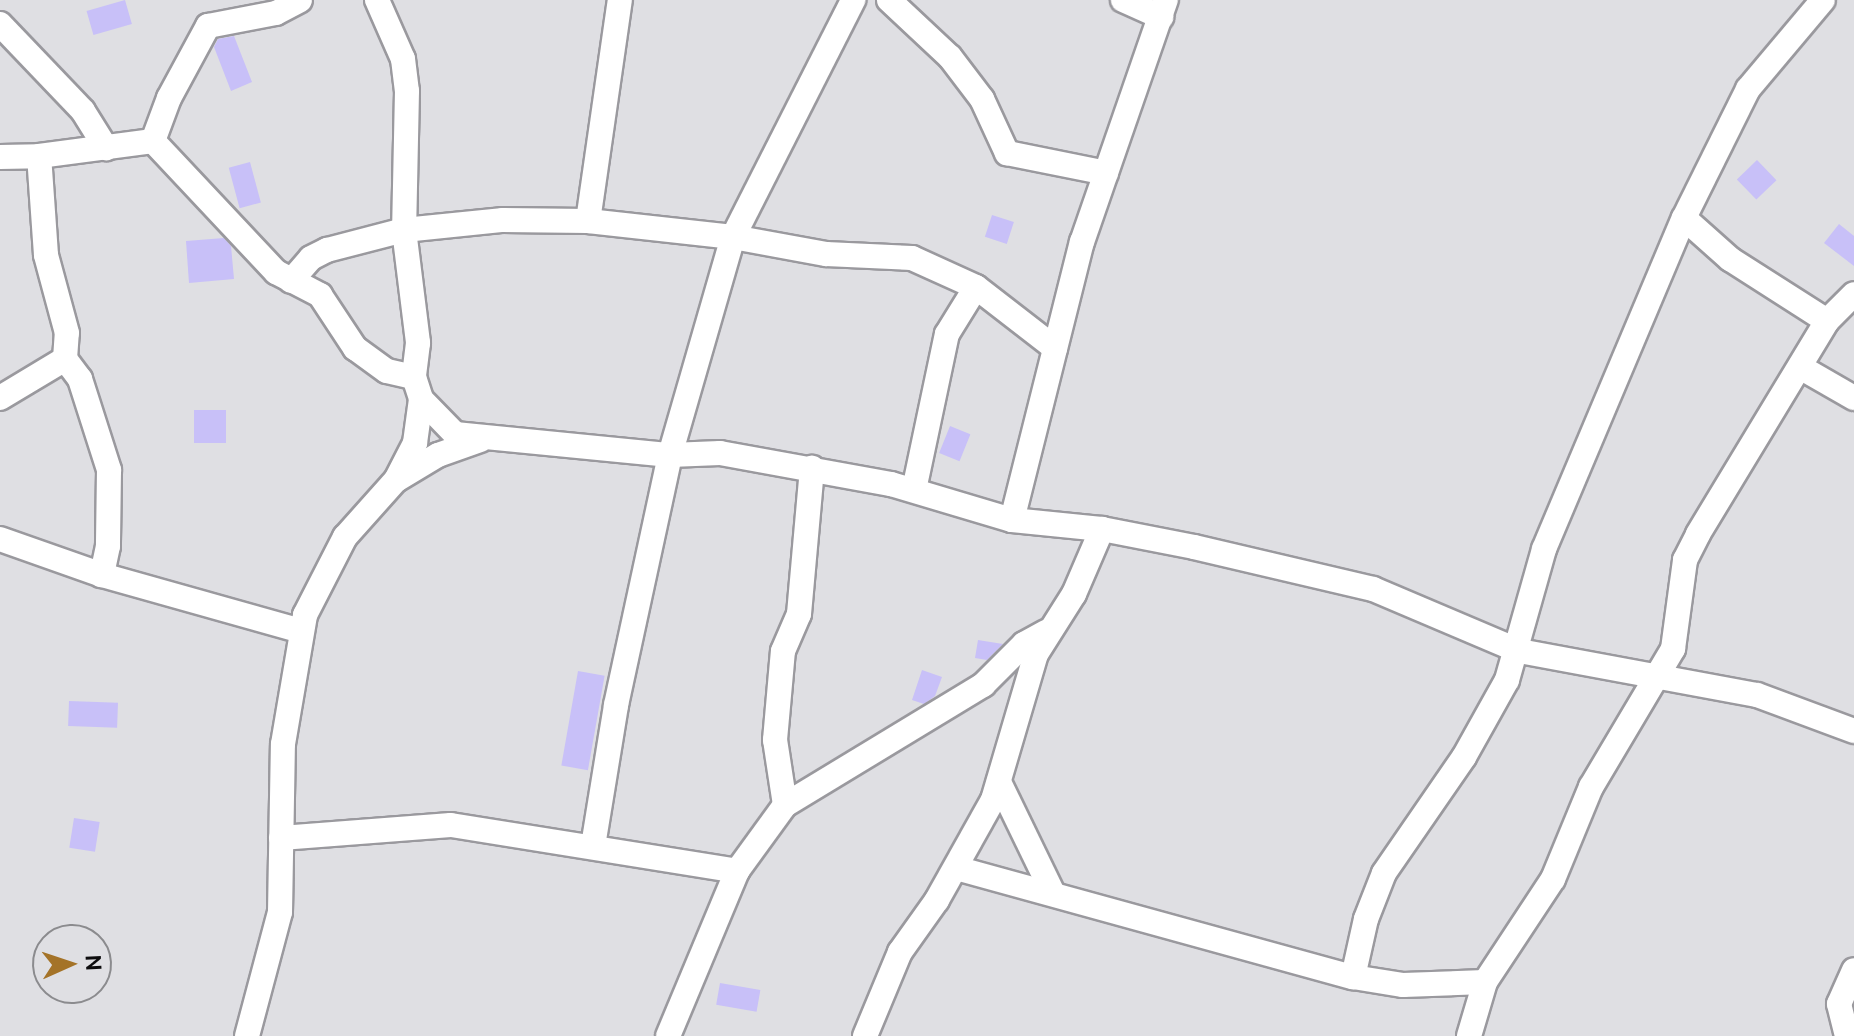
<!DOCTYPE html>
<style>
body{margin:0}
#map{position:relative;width:1854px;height:1036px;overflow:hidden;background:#dfdfe3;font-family:Ubuntu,sans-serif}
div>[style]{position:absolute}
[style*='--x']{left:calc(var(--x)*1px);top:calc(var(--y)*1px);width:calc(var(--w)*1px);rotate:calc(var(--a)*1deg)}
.building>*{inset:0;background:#c8c0f8;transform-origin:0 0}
.roads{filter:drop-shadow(2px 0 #9a999e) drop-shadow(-2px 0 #9a999e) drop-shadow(0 2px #9a999e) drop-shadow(0 -2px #9a999e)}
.minor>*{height:24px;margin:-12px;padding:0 12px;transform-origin:12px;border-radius:12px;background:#fff}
span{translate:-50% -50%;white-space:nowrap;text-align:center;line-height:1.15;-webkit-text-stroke:6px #dfdfe3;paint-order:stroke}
.north{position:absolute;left:32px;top:924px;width:80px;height:80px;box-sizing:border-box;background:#dfdfe3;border:2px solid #8b8b8e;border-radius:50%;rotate:87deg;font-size:22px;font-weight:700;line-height:32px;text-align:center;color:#0d0c0e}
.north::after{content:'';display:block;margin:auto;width:28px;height:36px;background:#a47328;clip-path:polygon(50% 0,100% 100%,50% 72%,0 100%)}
</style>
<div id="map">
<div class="building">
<div style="left:125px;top:0;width:25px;height:40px;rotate:74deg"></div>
<div style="clip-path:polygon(234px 36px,252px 82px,231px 91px,214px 47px,218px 39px)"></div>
<div style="left:1757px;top:160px;width:28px;height:28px;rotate:46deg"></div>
<div style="left:250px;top:162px;width:42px;height:22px;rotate:75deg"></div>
<div style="left:992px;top:215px;width:23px;height:23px;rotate:18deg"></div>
<div style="clip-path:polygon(1839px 224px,1854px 236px,1854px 266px,1824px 243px)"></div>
<div style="clip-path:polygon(224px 238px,231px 246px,234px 279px,189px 283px,186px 241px)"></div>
<div style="left:194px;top:410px;width:32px;height:33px"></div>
<div style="left:950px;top:426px;width:22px;height:29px;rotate:22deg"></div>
<div style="clip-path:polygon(978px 640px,1003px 644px,987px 660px,975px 658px)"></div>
<div style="clip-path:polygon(922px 670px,942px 677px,935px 696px,924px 704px,912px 700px)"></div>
<div style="left:578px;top:671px;width:27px;height:96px;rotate:10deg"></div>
<div style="left:69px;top:701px;width:49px;height:25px;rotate:2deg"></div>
<div style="left:74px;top:818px;width:26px;height:30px;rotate:9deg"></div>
<div style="left:720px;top:983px;width:41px;height:22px;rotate:10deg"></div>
</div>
<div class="roads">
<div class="minor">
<div style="--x:377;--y:0;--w:64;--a:66.2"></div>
<div style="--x:403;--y:59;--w:32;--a:83"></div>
<div style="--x:407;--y:91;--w:139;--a:91.2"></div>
<div style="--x:404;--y:230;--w:114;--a:82.9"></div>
<div style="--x:418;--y:343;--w:34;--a:97"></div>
<div style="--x:414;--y:377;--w:23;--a:72"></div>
<div style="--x:421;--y:399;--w:49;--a:45.8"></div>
<div style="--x:455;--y:434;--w:216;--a:5.6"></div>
<div style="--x:670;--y:455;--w:50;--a:-2.3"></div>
<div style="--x:720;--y:453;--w:174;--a:10.3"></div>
<div style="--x:891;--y:484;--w:126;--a:16.6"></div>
<div style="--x:1012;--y:520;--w:90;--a:5.7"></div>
<div style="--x:1102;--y:529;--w:94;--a:11.1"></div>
<div style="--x:1194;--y:547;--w:184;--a:13.2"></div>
<div style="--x:1373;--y:589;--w:159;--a:23"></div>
<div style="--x:1519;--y:651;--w:242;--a:10.5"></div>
<div style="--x:1757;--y:695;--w:103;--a:20.4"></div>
<div style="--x:889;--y:0;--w:83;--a:43.1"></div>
<div style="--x:950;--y:57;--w:53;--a:52.7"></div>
<div style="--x:982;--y:99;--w:60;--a:65.2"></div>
<div style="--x:1007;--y:153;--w:101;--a:11.4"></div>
<div style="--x:1123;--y:0;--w:42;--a:24.1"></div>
<div style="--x:0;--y:24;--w:120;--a:46.3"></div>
<div style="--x:83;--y:111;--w:44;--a:58.1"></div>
<div style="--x:153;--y:141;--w:180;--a:46.8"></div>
<div style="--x:276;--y:272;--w:50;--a:27.6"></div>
<div style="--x:320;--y:295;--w:64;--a:56.6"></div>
<div style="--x:355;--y:348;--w:39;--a:36"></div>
<div style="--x:387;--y:371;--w:28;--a:13"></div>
<div style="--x:0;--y:157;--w:39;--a:-1"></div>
<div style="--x:1684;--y:218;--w:62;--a:41.7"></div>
<div style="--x:1730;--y:259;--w:115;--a:32.6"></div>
<div style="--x:588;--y:221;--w:223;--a:-81.8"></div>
<div style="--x:291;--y:281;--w:30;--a:-49"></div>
<div style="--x:311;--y:258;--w:18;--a:-27"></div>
<div style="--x:327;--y:250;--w:80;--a:-14.6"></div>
<div style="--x:404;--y:230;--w:100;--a:-5.8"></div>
<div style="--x:503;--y:220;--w:85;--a:0.7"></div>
<div style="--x:588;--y:221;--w:146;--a:6.3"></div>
<div style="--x:733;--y:237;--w:95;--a:10.4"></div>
<div style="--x:826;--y:254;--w:86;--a:2.7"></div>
<div style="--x:912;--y:258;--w:70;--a:24.4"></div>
<div style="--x:976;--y:287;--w:100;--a:37.7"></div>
<div style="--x:65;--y:359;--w:25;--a:53"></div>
<div style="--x:80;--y:379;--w:96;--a:72.3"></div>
<div style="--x:109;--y:470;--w:76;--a:90.8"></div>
<div style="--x:108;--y:546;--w:30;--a:102"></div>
<div style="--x:1800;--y:367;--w:62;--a:29.9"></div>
<div style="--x:0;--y:398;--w:76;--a:-31"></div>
<div style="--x:65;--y:359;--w:26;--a:-86"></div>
<div style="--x:67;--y:333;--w:81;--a:-105.1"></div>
<div style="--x:46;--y:255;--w:99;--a:-94"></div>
<div style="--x:39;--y:156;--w:115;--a:-7.5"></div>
<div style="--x:153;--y:141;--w:46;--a:-69.6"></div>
<div style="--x:169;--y:98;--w:82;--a:-61.6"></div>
<div style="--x:208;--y:26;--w:69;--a:-10.8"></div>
<div style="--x:276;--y:13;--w:27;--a:-28"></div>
<div style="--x:398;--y:479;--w:47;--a:-31"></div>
<div style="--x:438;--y:455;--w:45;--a:-19.7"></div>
<div style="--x:914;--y:490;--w:159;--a:-78.1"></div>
<div style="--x:947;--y:334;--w:55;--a:-58.3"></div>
<div style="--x:1012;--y:520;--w:287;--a:-75.9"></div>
<div style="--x:1082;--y:242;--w:256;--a:-70.9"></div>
<div style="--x:0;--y:539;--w:108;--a:19.4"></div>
<div style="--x:102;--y:575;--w:207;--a:15.7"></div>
<div style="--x:999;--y:782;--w:121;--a:64.1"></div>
<div style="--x:785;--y:805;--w:66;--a:-98.7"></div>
<div style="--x:775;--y:740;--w:89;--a:-84.9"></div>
<div style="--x:783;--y:651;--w:40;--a:-66.6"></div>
<div style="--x:799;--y:614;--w:147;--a:-84.9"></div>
<div style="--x:281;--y:838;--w:170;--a:-4.4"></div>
<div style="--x:451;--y:825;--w:290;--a:9.1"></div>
<div style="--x:593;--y:846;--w:143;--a:-80.7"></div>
<div style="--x:616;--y:705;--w:256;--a:-77.8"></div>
<div style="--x:670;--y:455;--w:227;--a:-73.9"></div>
<div style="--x:733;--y:237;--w:266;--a:-63.1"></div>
<div style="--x:956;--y:868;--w:412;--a:15.4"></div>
<div style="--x:1353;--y:977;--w:51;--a:9.1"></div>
<div style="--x:1403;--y:985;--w:82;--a:-2.1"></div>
<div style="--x:1353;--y:977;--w:59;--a:-77.4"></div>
<div style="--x:1366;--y:919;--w:49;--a:-68.6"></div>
<div style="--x:1384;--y:873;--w:141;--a:-55.4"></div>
<div style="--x:1464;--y:757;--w:88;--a:-60.8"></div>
<div style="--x:1507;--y:680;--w:136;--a:-74.2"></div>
<div style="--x:1544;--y:549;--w:359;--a:-67.1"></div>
<div style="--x:1684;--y:218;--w:144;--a:-63.6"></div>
<div style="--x:1748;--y:89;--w:116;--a:-49.9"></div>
<div style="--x:247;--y:1036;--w:128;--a:-75.1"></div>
<div style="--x:280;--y:912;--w:168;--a:-89"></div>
<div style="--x:283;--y:744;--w:131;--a:-80.3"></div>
<div style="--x:305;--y:615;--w:88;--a:-62.9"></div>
<div style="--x:345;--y:537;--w:76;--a:-48.2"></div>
<div style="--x:396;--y:480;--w:42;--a:-62.8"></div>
<div style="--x:415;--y:443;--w:44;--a:-82.2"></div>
<div style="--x:668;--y:1036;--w:179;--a:-67.3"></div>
<div style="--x:737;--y:871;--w:82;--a:-54"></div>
<div style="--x:785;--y:805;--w:232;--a:-31.2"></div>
<div style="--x:983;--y:685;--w:58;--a:-45"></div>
<div style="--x:1024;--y:644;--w:25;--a:-29"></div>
<div style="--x:865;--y:1036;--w:91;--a:-67.4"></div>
<div style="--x:900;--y:952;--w:64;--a:-54.6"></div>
<div style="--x:937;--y:900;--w:115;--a:-60.8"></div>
<div style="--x:993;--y:800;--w:152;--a:-73.6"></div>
<div style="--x:1036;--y:654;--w:71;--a:-57.7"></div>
<div style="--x:1074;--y:594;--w:71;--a:-66.7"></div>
<div style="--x:1469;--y:1036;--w:56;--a:-73.5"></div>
<div style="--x:1485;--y:982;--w:123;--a:-56.6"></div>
<div style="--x:1553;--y:879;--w:100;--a:-67.6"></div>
<div style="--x:1591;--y:787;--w:161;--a:-59.3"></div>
<div style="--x:1673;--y:649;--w:90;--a:-82.3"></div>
<div style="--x:1685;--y:560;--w:29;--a:-63"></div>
<div style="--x:1698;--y:534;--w:249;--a:-58.8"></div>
<div style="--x:1827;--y:321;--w:38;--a:-45"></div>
<div style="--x:1847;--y:1036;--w:33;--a:-104"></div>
<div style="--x:1839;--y:1004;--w:37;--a:-66"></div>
</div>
</div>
<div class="north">N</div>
</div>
